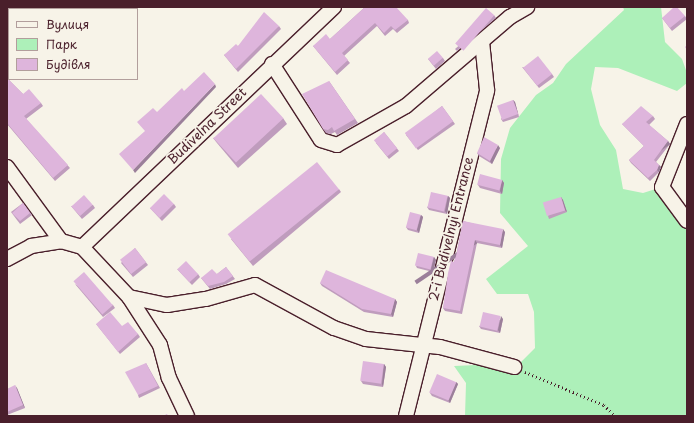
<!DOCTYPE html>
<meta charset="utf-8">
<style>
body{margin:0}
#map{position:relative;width:694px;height:423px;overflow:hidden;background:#f7f3e8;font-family:"Playpen Sans",sans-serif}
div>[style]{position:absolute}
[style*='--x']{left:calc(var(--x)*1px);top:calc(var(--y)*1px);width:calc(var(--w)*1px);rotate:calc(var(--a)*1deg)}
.green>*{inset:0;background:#adf0b9}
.path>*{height:2.5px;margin-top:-1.25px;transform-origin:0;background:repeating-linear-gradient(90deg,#4a1f2b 0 1px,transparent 0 4px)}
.roads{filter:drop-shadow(1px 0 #4a1f2b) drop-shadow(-1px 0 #4a1f2b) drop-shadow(0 1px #4a1f2b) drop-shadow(0 -1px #4a1f2b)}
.minor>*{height:14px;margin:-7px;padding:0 7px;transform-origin:7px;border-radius:7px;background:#f7f3e8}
.wall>*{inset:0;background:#bf9cbd;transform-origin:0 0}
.shaded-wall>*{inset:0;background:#9b7f9a;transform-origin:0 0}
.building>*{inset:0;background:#deb5dc;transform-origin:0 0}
span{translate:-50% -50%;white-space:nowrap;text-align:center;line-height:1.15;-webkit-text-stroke:3.5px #f7f3e8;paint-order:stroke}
.street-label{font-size:13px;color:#4a1f2b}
.frame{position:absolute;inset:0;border:8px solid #4a1f2b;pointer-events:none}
.legend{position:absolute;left:8px;top:8px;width:130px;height:72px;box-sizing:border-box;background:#f7f3e8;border:1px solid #b29e9c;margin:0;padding:5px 7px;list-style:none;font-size:12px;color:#4a1f2b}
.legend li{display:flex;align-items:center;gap:8px;height:20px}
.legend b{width:20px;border:1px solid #b29e9c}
</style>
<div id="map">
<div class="green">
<div style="clip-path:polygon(623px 7px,661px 7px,665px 42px,682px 59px,687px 73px,687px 83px,677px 91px,618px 68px,595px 67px,591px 89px,600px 125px,616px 150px,623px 189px,643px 193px,662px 187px,687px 214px,687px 416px,465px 416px,466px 383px,454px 366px,520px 363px,535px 348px,534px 312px,528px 294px,497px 294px,486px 279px,528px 246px,500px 213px,501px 159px,510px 128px,536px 95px,553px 83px,566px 64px,624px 10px)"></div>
</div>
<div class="path">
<div style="--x:525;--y:372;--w:86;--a:22.7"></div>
<div style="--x:604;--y:405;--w:16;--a:45"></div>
</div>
<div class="roads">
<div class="minor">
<div style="--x:272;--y:64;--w:90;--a:57.2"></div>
<div style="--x:321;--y:140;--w:17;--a:17"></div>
<div style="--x:337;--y:145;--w:79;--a:-29.5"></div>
<div style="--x:406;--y:106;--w:137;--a:-40.6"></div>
<div style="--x:510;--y:17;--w:20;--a:-30"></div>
<div style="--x:687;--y:124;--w:68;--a:111.6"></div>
<div style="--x:662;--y:187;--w:42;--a:53.7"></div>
<div style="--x:7;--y:167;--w:92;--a:53.9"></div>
<div style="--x:61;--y:241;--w:22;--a:16"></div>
<div style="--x:82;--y:247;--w:69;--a:46.8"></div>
<div style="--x:129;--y:297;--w:39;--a:12"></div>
<div style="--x:167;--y:305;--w:39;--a:-9"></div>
<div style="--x:206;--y:299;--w:51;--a:-15.9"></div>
<div style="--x:255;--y:285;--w:90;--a:28.6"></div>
<div style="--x:334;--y:328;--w:34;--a:19"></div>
<div style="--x:366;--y:339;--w:74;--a:6.2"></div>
<div style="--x:440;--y:347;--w:77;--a:15.1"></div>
<div style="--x:82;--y:247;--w:348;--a:-43.6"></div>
<div style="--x:7;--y:259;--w:27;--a:-28"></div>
<div style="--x:31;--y:246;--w:30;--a:-9"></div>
<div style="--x:129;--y:297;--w:57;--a:57.1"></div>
<div style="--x:160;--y:345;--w:34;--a:75"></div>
<div style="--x:169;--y:378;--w:42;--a:64.7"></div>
<div style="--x:406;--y:416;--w:336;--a:-76"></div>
<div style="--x:487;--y:90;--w:48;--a:-95.9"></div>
</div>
</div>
<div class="wall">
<div style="clip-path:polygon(365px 7px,408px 20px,409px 23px,397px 33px,393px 29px,385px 36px,377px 26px,344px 56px,350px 63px,337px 75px,313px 46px,330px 39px)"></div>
<div style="clip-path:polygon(494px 15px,496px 18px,457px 51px,455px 49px)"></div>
<div style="clip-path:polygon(685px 16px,687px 19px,672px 31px,662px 18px)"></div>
<div style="clip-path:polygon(279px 26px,281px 29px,238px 72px,224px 55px,238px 46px)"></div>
<div style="clip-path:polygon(443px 58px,445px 61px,436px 69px,428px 59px)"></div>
<div style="clip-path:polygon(522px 67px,552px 74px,554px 77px,539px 88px)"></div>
<div style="clip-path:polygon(7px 78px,23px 94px,41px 103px,43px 106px,26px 119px,70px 168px,55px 181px,7px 124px)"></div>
<div style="clip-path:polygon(329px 81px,358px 123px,337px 135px,335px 132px,331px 134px,326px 133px,323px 129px)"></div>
<div style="clip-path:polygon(513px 100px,515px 102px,519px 117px,503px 122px,501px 119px)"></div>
<div style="clip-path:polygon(442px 106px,455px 124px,418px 150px,406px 135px)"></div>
<div style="clip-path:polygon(653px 116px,655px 119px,649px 125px,668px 141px,670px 144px,656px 162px,661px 167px,659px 172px,650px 181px,631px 163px,629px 160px,644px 146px,622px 124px)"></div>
<div style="clip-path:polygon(283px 118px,287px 124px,238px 168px,217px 143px,213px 138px)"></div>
<div style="clip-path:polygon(384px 132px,399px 151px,389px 159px,376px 143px)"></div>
<div style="clip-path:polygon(500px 148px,492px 164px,479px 156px,477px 153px)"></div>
<div style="clip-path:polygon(502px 180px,504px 183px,502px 194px,480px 188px,478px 185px)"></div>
<div style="clip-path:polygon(339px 189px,341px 192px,253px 266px,231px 239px)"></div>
<div style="clip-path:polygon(448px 196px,450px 198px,447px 214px,429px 210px,427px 207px)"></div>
<div style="clip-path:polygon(561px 197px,563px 200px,567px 212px,549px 219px,548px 216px)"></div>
<div style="left:23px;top:203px;width:15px;height:15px;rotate:53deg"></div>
<div style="clip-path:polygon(174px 204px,176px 207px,162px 221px,150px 208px)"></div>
<div style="clip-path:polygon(93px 205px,95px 208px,82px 219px,71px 206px)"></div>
<div style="clip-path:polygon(421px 215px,423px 217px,419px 233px,408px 230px,406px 227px)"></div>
<div style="clip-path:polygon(463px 221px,505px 232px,502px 248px,477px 243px,462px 314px,445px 311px,443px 308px,454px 262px,456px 256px)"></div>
<div style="clip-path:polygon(135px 248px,148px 265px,133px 277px,121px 263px)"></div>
<div style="clip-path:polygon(434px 257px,436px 260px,433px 272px,417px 268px,416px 266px)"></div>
<div style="clip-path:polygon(226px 267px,235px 279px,226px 284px,210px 289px,201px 278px,217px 274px)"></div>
<div style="clip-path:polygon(177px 269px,198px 274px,200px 277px,192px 285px)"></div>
<div style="clip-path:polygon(320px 283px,395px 299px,397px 302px,393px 317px,364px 312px,322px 286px)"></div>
<div style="clip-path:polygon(75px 284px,113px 305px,115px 308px,103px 317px)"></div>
<div style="clip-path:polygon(503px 319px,500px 333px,481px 329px,479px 326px)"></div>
<div style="clip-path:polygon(96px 324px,122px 326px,138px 334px,140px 337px,120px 354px)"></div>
<div style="clip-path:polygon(146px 363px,160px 388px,139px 398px,138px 395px)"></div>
<div style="clip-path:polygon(384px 364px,386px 367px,383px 387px,363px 384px,361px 381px)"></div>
<div style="clip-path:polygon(456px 382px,458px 384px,450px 403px,432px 396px,430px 393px)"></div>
<div style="clip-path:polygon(17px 388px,25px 408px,7px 415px,7px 389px)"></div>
</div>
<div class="shaded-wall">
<div style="clip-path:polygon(215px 84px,216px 87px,135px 173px,133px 170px)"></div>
<div style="clip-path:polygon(513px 100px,515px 102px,519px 117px,518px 114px)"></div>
<div style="left:668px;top:141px;width:4px;height:24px;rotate:56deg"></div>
<div style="clip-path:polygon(498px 145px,500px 148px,492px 164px,490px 161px)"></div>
<div style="clip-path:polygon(659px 165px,661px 167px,659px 172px,657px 170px)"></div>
<div style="clip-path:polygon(502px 180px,504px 183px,502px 194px,500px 191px)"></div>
<div style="clip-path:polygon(448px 196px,450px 198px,447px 214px,445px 211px)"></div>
<div style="clip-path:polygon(561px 197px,563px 200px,567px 212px,565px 210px)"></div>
<div style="clip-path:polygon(421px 215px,423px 217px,419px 233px,417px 230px)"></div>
<div style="clip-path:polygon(503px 229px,505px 232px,502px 248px,500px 245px)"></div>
<div style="left:475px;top:240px;width:4px;height:73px;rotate:56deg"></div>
<div style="clip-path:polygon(434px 257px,436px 260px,433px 272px,431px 269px)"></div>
<div style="clip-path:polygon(395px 299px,397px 302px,393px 317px,391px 314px)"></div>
<div style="clip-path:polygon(501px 316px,503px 319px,500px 333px,498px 330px)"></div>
<div style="clip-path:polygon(384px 364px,386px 367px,383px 387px,382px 384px)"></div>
<div style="clip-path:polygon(456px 382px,458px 384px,450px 403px,448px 400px)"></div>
<div style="clip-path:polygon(15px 385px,17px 388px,25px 408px,23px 405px)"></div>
</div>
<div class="building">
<div style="left:8px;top:7px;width:25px;height:3px"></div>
<div style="clip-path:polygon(365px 7px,396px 7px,408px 20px,395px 30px,391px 26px,384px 33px,375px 23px,342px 53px,348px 60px,335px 72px,313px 46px,326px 34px,330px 39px)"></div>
<div style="clip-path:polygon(674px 7px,677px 7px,685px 16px,670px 28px,662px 18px)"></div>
<div style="left:486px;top:8px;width:11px;height:47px;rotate:41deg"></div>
<div style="clip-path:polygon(264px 12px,279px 26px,236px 69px,224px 55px,236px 44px,238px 46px)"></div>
<div style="clip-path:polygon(687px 45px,687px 50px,685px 47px)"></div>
<div style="left:437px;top:51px;width:9px;height:12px;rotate:49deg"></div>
<div style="left:538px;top:56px;width:23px;height:19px;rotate:52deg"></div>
<div style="clip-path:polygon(204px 72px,215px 84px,133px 170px,119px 154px,145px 131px,137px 122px,153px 108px,157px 112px,182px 88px,184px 91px)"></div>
<div style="clip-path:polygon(7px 78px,23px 94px,29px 89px,41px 103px,24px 116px,68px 165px,53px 178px,7px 123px)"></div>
<div style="clip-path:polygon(329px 81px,355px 119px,334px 131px,332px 127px,328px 130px,323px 129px,302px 94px)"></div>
<div style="left:261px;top:94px;width:33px;height:65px;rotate:47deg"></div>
<div style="left:513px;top:100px;width:15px;height:17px;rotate:70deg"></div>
<div style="left:442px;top:106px;width:19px;height:46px;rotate:54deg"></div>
<div style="clip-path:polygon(641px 106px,653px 116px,646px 122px,668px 141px,654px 160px,659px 165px,657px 170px,648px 178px,629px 160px,644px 146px,622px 124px)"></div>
<div style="left:384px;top:132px;width:21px;height:13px;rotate:51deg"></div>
<div style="clip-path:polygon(484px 137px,498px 145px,490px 161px,477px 153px)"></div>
<div style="left:317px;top:162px;width:35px;height:115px;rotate:51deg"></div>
<div style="left:480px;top:174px;width:23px;height:11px;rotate:15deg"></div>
<div style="left:431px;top:192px;width:17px;height:16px;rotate:13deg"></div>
<div style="left:164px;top:194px;width:14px;height:20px;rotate:45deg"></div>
<div style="left:84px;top:195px;width:13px;height:17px;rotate:48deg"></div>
<div style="left:561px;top:197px;width:14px;height:19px;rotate:73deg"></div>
<div style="clip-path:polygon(23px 203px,30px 213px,20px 221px,12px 213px)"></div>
<div style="left:410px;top:212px;width:11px;height:16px;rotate:15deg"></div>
<div style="clip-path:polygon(463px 221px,503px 229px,500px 245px,475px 240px,460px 311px,443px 308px,448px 273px,451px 261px,454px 262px,456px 256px)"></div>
<div style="left:135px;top:248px;width:18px;height:19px;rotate:52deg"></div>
<div style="left:418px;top:253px;width:16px;height:13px;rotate:14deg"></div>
<div style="left:186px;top:261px;width:18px;height:12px;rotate:47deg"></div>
<div style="clip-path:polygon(226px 267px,233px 276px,224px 282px,208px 286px,201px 278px,212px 269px,217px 274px)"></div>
<div style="clip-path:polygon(326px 270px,395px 299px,391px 314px,362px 309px,320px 283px)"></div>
<div style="left:84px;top:272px;width:44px;height:14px;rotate:49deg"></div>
<div style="clip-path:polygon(110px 312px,122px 326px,128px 322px,138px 334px,118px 352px,96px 324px)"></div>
<div style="left:483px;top:312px;width:18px;height:15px;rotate:13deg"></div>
<div style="left:363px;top:361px;width:21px;height:20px;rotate:8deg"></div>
<div style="clip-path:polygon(146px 363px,158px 386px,138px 395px,125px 372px)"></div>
<div style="left:437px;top:374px;width:21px;height:20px;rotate:23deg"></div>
<div style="clip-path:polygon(15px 385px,23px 405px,7px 412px,7px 389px)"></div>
<div style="clip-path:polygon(167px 414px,168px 416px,163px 416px)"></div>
</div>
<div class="street-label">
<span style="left:207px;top:126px;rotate:-44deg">Budivelna Street</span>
<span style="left:451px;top:229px;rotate:-76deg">2-i Budivelnyi Entrance</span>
</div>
<div class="frame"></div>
<ul class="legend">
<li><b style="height:5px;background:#f7f3e8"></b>Вулиця</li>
<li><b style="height:11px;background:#adf0b9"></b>Парк</li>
<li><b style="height:11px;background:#deb5dc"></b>Будівля</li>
</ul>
</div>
